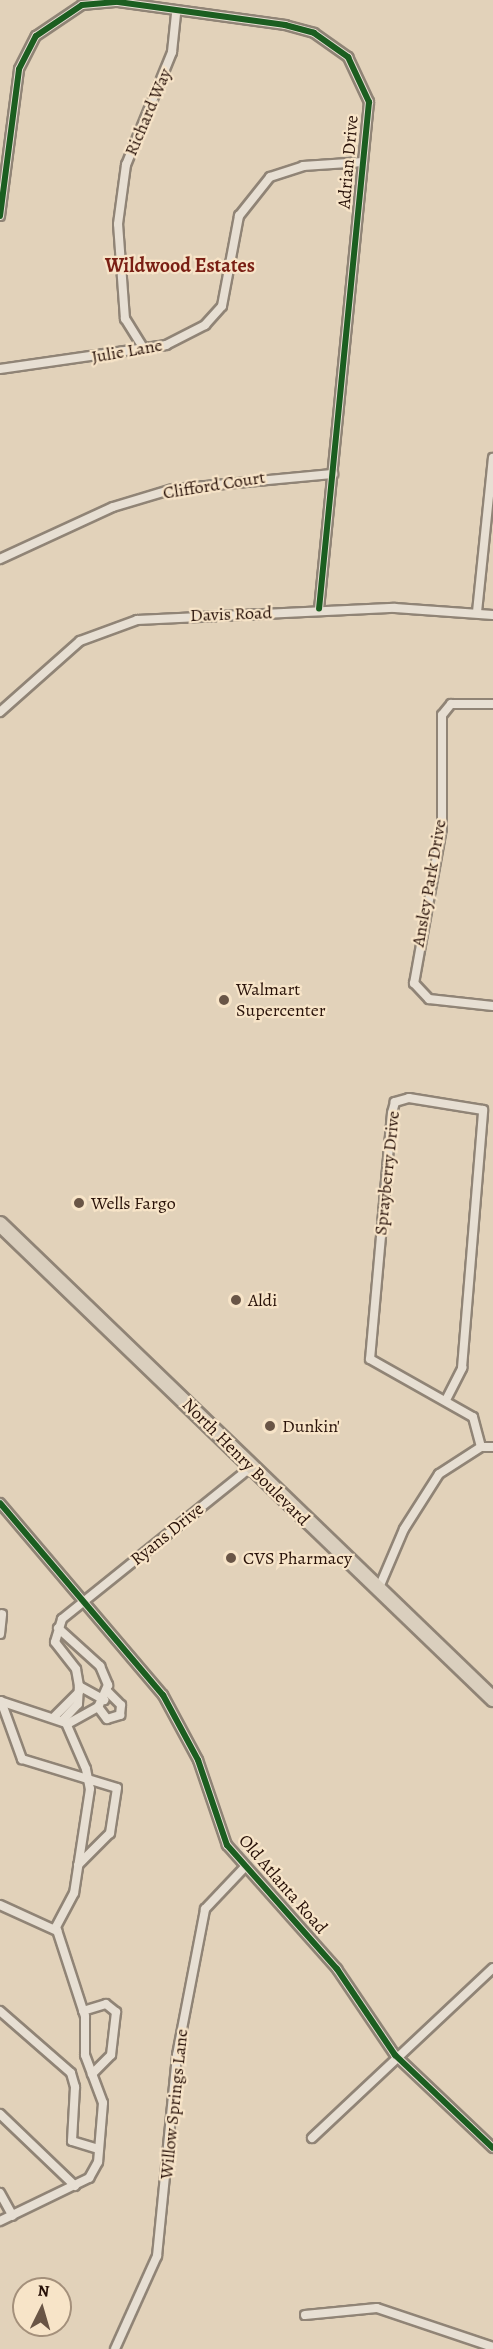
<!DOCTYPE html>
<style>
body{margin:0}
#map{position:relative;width:493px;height:2349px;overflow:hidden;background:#e2d2ba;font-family:Alegreya,serif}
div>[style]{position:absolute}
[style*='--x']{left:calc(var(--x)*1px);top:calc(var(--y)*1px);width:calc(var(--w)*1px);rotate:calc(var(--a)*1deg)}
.roads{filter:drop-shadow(2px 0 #908476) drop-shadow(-2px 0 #908476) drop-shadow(0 2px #908476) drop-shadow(0 -2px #908476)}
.minor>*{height:8px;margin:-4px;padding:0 4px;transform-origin:4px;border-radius:4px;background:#e7dfd3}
.trunk>*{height:14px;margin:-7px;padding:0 7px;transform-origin:7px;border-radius:7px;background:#dacfbe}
.cycleway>*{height:6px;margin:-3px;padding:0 3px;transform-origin:3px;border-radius:3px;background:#1b5e20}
.dots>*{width:16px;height:16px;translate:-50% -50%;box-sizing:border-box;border:3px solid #f7e4c8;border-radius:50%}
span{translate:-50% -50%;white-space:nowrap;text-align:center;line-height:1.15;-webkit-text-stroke:4.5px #f7e4c8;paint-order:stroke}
.street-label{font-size:18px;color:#281108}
.poi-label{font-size:18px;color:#281108}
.left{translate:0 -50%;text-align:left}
.neighbourhood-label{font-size:20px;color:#7a1f14;font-weight:700}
.north{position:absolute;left:12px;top:2277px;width:60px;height:60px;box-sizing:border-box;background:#f7e4c8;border:2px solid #a4907b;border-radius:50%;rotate:5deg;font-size:16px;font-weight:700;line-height:24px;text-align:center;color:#281108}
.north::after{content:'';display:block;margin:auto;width:21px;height:27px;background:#695546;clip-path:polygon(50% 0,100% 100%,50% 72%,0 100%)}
</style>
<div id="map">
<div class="roads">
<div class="minor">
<div style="--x:0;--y:216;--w:148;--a:-82.6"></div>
<div style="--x:19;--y:69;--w:37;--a:-63"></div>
<div style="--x:36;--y:36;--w:55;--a:-34"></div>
<div style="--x:82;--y:5;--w:36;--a:-5"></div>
<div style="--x:118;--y:2;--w:169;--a:7.8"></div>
<div style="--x:285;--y:25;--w:30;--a:15"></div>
<div style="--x:314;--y:33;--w:42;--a:35.2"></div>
<div style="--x:348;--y:57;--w:50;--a:65"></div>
<div style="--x:369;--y:102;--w:509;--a:95.63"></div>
<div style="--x:144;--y:349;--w:36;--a:-122"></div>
<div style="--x:125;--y:319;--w:95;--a:-94.2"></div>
<div style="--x:118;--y:224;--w:60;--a:-82.3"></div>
<div style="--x:126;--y:165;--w:122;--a:-67.8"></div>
<div style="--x:172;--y:52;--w:39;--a:-84"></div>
<div style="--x:0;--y:369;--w:168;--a:-8.2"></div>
<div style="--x:166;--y:345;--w:44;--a:-27.1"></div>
<div style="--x:205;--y:325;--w:25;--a:-48"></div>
<div style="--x:222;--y:306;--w:92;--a:-79.3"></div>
<div style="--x:239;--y:216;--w:50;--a:-51.5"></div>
<div style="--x:270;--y:177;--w:35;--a:-18"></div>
<div style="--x:303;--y:166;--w:60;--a:-3.8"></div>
<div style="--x:0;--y:559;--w:124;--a:-24.7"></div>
<div style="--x:113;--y:507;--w:63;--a:-16.7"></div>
<div style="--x:173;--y:489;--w:161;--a:-5.4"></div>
<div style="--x:477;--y:612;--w:155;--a:-84.1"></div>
<div style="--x:493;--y:704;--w:42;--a:180"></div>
<div style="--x:451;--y:704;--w:14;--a:129"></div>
<div style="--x:442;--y:715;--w:113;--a:90"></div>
<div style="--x:442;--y:828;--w:158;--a:100.2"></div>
<div style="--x:414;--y:983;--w:22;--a:47"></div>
<div style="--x:429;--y:999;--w:64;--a:6.2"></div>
<div style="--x:0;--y:712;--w:107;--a:-41.6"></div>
<div style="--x:80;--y:641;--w:61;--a:-20.2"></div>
<div style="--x:137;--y:620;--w:258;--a:-2.7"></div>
<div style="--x:395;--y:608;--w:98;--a:4.1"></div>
<div style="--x:447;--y:1398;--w:34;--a:-63"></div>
<div style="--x:462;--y:1368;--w:259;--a:-85.3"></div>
<div style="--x:483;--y:1110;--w:75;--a:-170.8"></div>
<div style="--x:409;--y:1098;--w:15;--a:164"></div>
<div style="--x:395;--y:1102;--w:11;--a:105"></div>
<div style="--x:392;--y:1113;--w:247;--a:95.1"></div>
<div style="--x:370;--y:1359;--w:118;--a:29.4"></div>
<div style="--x:473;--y:1417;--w:31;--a:75"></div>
<div style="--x:0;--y:1503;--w:252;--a:49.7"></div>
<div style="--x:163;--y:1695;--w:74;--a:61.7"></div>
<div style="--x:198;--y:1760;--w:90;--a:71.2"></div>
<div style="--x:227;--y:1845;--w:166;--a:48.4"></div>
<div style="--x:337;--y:1969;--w:104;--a:56"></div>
<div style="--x:395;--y:2055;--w:135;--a:43.5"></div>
<div style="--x:378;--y:1590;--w:66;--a:-66.9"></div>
<div style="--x:404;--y:1529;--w:65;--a:-57.5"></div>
<div style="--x:439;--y:1474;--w:50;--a:-32.7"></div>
<div style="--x:481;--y:1447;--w:12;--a:0"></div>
<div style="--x:58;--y:1628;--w:57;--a:42.1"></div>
<div style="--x:100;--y:1666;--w:21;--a:67"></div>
<div style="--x:108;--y:1685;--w:24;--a:114"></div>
<div style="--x:98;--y:1707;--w:35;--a:151"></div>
<div style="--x:0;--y:1634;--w:20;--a:-84"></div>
<div style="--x:79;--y:1686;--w:29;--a:29"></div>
<div style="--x:0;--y:1701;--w:70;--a:18.4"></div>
<div style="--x:66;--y:1723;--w:50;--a:66.5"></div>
<div style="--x:86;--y:1769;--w:20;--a:79"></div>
<div style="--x:90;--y:1789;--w:105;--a:98.7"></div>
<div style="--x:74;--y:1893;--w:38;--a:118"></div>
<div style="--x:56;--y:1927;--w:94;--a:72"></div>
<div style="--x:85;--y:2016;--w:39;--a:90"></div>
<div style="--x:85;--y:2055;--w:51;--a:69.4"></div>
<div style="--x:103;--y:2103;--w:59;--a:94.8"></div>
<div style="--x:98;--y:2162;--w:18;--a:119"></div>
<div style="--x:89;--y:2178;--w:99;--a:154.2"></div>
<div style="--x:1;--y:1701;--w:62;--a:70.1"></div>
<div style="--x:22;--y:1759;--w:99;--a:17"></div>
<div style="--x:117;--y:1788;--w:46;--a:98.8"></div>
<div style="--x:110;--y:1833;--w:45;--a:135"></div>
<div style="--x:98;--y:1707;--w:15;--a:53"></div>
<div style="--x:107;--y:1719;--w:14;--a:-17"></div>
<div style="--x:120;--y:1715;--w:10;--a:-84"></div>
<div style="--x:121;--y:1705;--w:20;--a:-135"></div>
<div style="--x:54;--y:1717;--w:35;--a:-45"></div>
<div style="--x:62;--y:1721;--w:23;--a:-47"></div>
<div style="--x:78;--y:1704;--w:18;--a:-87"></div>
<div style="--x:79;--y:1686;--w:17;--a:-100"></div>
<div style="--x:76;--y:1669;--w:34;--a:-128"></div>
<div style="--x:55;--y:1642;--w:24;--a:-73"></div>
<div style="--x:62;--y:1619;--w:244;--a:-38.8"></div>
<div style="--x:0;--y:1905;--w:63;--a:24.5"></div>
<div style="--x:0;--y:2011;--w:94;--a:41.1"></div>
<div style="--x:71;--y:2073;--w:15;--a:74"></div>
<div style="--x:75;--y:2087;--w:54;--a:93.2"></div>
<div style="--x:72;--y:2141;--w:28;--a:17"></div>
<div style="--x:83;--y:2011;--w:24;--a:-17"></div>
<div style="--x:106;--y:2004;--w:13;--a:39"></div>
<div style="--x:116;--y:2012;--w:43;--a:96.6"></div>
<div style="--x:111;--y:2055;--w:27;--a:135"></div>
<div style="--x:0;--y:2114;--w:104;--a:43.8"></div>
<div style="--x:312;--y:2138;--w:248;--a:-43.2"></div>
<div style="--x:0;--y:2193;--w:26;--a:61"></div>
<div style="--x:305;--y:2315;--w:72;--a:-5.6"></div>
<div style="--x:377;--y:2308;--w:122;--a:18.6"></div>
<div style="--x:115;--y:2349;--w:102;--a:-65.7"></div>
<div style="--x:157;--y:2256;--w:202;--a:-84.3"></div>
<div style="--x:177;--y:2055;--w:149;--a:-79.1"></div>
<div style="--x:205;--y:1909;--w:58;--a:-46.4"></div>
</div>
<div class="trunk">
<div style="--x:0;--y:1224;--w:685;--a:43.93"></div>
</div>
</div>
<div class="cycleway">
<div style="--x:0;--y:216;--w:148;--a:-82.6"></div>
<div style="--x:19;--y:69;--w:37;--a:-63"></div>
<div style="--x:36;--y:36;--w:55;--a:-34"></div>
<div style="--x:82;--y:5;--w:36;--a:-5"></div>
<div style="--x:118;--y:2;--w:169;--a:7.8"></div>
<div style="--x:285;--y:25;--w:30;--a:15"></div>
<div style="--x:314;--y:33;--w:42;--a:35.2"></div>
<div style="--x:348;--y:57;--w:50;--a:65"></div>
<div style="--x:369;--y:102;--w:509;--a:95.63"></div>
<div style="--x:0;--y:1503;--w:252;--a:49.7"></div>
<div style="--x:163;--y:1695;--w:74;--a:61.7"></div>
<div style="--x:198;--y:1760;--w:90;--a:71.2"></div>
<div style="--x:227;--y:1845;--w:166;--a:48.4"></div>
<div style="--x:337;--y:1969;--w:104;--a:56"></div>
<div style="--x:395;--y:2055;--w:135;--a:43.5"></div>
</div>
<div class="dots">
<div style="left:224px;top:1000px;background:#695546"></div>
<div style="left:79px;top:1203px;background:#695546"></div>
<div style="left:236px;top:1300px;background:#695546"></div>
<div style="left:270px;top:1426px;background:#695546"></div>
<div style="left:231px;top:1558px;background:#695546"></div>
</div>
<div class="street-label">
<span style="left:148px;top:112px;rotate:-67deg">Richard Way</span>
<span style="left:348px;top:162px;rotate:-85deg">Adrian Drive</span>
<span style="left:127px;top:351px;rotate:-10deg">Julie Lane</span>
<span style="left:214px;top:485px;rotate:-9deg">Clifford Court</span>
<span style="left:231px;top:614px;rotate:-2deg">Davis Road</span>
<span style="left:429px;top:883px;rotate:-80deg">Ansley Park Drive</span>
<span style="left:387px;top:1173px;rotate:-84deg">Sprayberry Drive</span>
<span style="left:246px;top:1462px;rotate:45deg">North Henry Boulevard</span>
<span style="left:167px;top:1534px;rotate:-39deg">Ryans Drive</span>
<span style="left:283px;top:1884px;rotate:49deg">Old Atlanta Road</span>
<span style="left:174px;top:2104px;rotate:-84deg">Willow Springs Lane</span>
</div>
<div class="poi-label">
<span class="left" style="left:236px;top:1000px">Walmart<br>Supercenter</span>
<span class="left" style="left:91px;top:1203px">Wells Fargo</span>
<span class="left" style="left:248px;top:1300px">Aldi</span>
<span class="left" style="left:282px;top:1426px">Dunkin'</span>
<span class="left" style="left:243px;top:1558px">CVS Pharmacy</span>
</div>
<div class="neighbourhood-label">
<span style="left:180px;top:265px">Wildwood Estates</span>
</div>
<div class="north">N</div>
</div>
